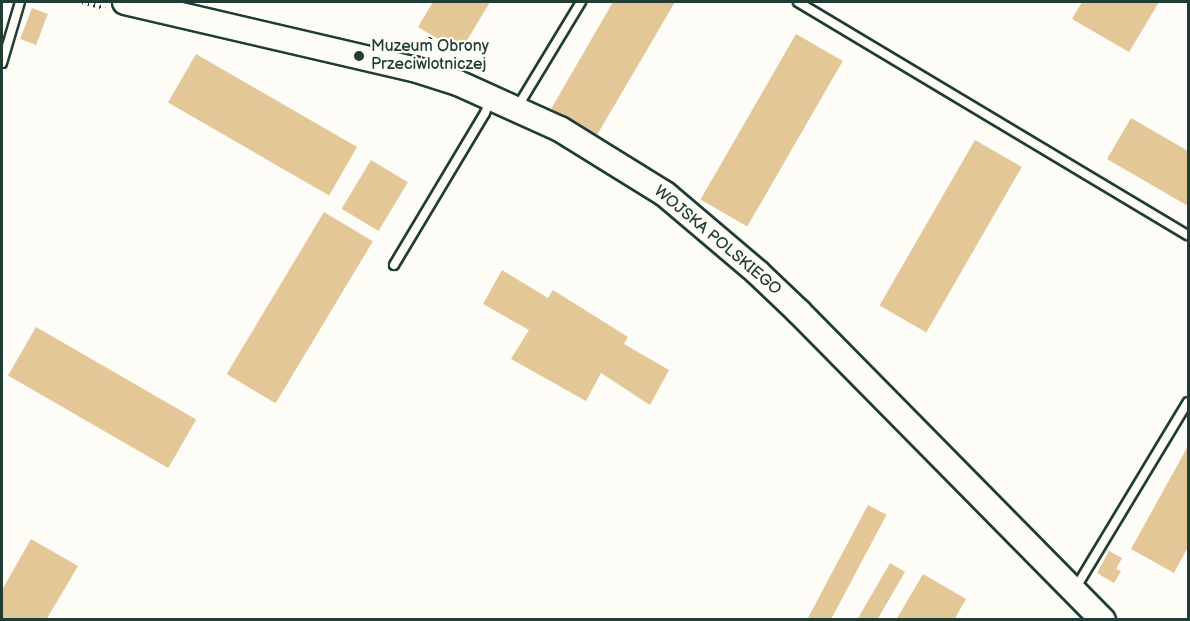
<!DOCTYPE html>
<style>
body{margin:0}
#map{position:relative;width:1190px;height:621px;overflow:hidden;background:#fdfcf7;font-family:"Balsamiq Sans",sans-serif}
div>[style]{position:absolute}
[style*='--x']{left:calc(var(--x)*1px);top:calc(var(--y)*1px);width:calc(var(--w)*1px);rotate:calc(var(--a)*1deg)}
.building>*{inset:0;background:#e3c797;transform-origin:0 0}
.path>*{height:4px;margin-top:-2px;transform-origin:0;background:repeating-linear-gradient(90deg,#1f3d34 0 1.5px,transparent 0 6px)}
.roads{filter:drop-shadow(2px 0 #1f3d34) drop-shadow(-2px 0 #1f3d34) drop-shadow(0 2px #1f3d34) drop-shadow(0 -2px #1f3d34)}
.lane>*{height:8px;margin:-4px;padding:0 4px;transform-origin:4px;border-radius:4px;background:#fdfcf7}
.secondary>*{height:24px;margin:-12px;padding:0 12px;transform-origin:12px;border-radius:12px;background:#fdfcf7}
.dots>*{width:16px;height:16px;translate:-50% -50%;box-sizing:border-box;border:3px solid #fdfcf7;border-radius:50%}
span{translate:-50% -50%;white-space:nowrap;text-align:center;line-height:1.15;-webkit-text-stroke:4.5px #fdfcf7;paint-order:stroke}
.poi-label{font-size:16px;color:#1f3d34}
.left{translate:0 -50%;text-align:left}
.street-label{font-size:16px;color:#1f3d34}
.frame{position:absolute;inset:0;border:3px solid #1f3d34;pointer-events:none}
</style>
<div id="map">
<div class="building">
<div style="clip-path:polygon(433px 2px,490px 2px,460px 52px,418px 27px)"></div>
<div style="clip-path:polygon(613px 2px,675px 2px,597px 135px,551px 109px)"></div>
<div style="clip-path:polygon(1082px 2px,1159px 2px,1129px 52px,1072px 19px)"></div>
<div style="left:32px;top:8px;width:17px;height:33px;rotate:21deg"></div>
<div style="left:796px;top:34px;width:54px;height:191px;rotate:30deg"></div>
<div style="left:196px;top:54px;width:186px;height:56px;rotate:30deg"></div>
<div style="clip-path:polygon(1131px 118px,1188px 151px,1188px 206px,1107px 159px)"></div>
<div style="left:975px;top:140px;width:54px;height:191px;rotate:30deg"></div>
<div style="left:371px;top:160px;width:43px;height:57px;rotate:31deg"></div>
<div style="left:324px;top:212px;width:57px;height:189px;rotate:31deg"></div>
<div style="clip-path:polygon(502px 270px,548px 298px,553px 290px,628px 337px,624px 344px,669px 370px,650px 405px,601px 373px,586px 401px,511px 359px,529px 330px,483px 304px)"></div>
<div style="left:36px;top:327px;width:185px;height:56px;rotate:30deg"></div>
<div style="clip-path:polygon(1188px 446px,1188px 547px,1174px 573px,1131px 549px)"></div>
<div style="left:868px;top:505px;width:21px;height:133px;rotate:28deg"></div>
<div style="clip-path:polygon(31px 539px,78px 566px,46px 620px,2px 620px,2px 590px)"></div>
<div style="clip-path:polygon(1109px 551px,1122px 558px,1116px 569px,1121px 571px,1114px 583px,1097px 573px)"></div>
<div style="clip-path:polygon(890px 563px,905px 572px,877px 620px,857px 620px)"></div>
<div style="clip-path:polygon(923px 574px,966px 599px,954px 620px,896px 620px)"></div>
</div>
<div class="path">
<div style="--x:82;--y:2;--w:24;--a:15"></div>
<div style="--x:424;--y:49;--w:16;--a:-60"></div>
</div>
<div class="roads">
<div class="lane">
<div style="--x:798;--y:2;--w:454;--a:30.9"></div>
<div style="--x:2;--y:63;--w:64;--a:-73.6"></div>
<div style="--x:518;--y:106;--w:122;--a:-58.8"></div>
<div style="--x:394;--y:265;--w:177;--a:-59.1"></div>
<div style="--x:485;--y:113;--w:14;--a:-69"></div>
<div style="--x:1075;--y:589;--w:218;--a:-58.9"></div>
</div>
<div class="secondary">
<div style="--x:125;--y:2;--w:297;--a:13.1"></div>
<div style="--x:414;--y:69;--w:46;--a:17.7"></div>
<div style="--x:458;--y:83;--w:112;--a:24.3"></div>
<div style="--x:560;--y:129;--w:123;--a:31.8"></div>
<div style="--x:665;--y:194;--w:122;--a:40.3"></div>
<div style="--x:758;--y:273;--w:57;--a:43.6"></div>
<div style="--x:799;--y:312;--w:433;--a:45.4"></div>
</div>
</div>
<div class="dots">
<div style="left:359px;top:56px;background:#1f3d34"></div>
</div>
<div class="poi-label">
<span class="left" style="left:371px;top:56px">Muzeum Obrony<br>Przeciwlotniczej</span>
</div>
<div class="street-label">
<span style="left:717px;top:241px;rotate:40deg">WOJSKA POLSKIEGO</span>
</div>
<div class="frame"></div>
</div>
